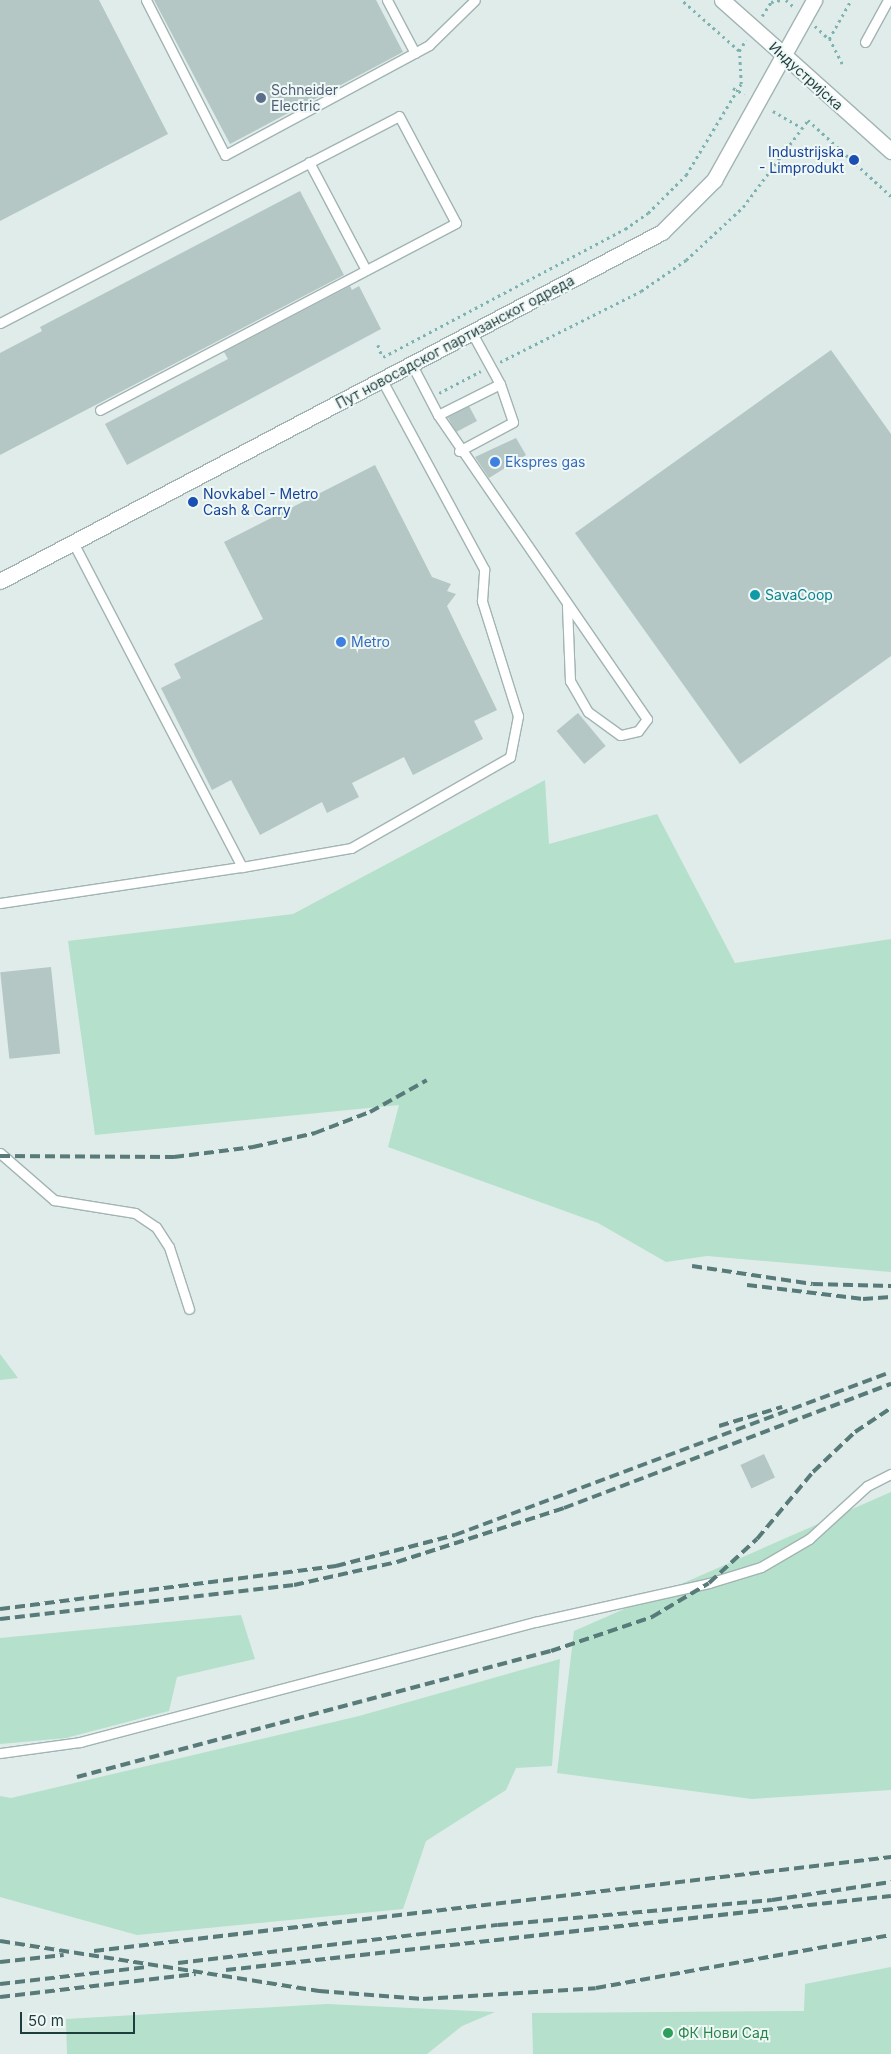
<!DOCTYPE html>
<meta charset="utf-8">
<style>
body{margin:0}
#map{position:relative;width:891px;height:2054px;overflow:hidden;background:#dfecea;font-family:Inter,sans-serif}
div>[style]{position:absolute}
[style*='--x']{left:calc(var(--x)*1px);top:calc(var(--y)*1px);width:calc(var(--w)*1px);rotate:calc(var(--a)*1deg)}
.green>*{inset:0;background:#b5e0cc}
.building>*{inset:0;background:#b4c7c4;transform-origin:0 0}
.path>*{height:2.5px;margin-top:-1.25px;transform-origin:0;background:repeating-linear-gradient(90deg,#7cb3b0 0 2.5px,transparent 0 6.5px)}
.roads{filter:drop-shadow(1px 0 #a1b4b3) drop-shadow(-1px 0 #a1b4b3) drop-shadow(0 1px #a1b4b3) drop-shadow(0 -1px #a1b4b3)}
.lane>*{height:9px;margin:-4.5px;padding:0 4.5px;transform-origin:4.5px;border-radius:4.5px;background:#fff}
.street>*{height:15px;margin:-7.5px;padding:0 7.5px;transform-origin:7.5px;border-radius:7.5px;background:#fff}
.secondary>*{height:15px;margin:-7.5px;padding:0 7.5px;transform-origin:7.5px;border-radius:7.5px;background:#fff}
.rail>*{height:4px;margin-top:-2px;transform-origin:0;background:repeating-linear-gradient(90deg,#587a79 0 10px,transparent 0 15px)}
.dots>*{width:14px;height:14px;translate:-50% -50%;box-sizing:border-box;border:2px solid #f0f8f6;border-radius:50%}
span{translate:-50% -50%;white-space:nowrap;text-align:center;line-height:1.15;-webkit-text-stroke:4px #f0f8f6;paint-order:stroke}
.street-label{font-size:14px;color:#1e3e3e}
.service-label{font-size:14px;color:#4e5e75}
.left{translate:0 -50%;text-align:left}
.transit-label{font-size:14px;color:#164399}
.right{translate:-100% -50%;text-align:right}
.shop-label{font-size:14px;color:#366cbe}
.culture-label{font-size:14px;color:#0d838f}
.leisure-label{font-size:14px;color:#27864d}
.scale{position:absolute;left:20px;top:2012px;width:115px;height:22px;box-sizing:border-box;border:2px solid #1e3e3e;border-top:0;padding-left:6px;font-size:15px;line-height:18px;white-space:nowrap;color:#1e3e3e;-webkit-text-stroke:4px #f0f8f6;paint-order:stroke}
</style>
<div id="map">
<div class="green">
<div style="clip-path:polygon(545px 780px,549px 844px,657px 814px,735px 963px,891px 939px,891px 1272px,707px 1256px,666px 1262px,598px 1223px,388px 1147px,399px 1105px,95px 1135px,68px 941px,293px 914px)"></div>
<div style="clip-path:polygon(0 1354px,18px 1378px,0 1380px)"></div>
<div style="clip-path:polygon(891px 1492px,891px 1790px,752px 1799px,557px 1773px,574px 1631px)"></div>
<div style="clip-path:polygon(241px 1615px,255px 1659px,177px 1677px,169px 1711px,66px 1738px,0 1744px,0 1638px)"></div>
<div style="clip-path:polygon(560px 1659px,552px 1766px,516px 1768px,506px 1790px,426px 1841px,403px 1909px,137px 1935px,0 1897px,0 1796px,11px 1798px,359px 1716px)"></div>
<div style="clip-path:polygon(891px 1967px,891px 2054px,533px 2054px,532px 2013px,804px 2011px,805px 1984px)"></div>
<div style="clip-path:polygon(327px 2004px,495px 2012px,462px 2026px,427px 2054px,67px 2054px,66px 2019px)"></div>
</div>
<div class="building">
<div style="clip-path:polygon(0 0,99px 0,168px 134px,0 221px)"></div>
<div style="clip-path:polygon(154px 0,376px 0,403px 52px,230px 144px)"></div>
<div style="clip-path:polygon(300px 191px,344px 275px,0 455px,0 353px,42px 331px,40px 327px)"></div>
<div style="clip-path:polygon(350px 286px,352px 290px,359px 286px,381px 329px,127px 465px,105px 424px,228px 359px,224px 352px)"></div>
<div style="clip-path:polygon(831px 350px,891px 434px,891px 656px,740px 764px,575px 533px)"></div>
<div style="left:469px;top:406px;width:17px;height:24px;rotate:62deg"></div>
<div style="clip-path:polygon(516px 438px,526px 455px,489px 478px,475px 457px)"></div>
<div style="clip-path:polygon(375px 465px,432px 577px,451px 584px,447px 591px,456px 594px,447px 606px,497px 710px,474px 721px,483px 739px,413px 775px,404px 757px,352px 783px,359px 797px,327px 813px,322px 802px,260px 835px,231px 780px,212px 790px,161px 688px,181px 678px,174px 664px,263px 619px,224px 542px)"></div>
<div style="left:578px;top:713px;width:43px;height:28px;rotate:50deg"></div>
<div style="left:51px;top:967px;width:87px;height:51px;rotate:84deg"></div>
<div style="left:764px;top:1454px;width:26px;height:26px;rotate:65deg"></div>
</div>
<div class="path">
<div style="--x:786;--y:0;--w:11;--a:41"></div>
<div style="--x:762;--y:16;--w:17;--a:-57"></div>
<div style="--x:771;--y:2;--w:10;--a:-11"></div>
<div style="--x:815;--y:26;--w:19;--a:43"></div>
<div style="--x:739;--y:51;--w:13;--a:-58"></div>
<div style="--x:842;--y:64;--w:28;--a:-117"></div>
<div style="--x:829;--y:39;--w:45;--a:-60.6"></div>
<div style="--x:733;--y:88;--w:13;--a:29"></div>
<div style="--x:773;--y:111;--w:34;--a:30"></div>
<div style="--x:378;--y:345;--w:12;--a:70"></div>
<div style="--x:383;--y:357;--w:274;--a:-27.9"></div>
<div style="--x:625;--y:229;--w:28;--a:-35"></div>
<div style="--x:648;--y:213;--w:54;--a:-45"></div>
<div style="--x:686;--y:175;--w:106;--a:-58.9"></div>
<div style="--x:741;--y:84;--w:33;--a:-93"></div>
<div style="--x:739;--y:51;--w:77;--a:-138.7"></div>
<div style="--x:500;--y:362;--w:158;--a:-26.7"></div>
<div style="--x:641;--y:291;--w:55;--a:-34.6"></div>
<div style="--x:686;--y:260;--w:78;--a:-42.9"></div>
<div style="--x:743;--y:207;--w:109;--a:-53.2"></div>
<div style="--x:808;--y:120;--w:113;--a:42.5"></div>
<div style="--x:439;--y:393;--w:47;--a:-27.6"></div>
</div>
<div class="roads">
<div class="lane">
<div style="--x:146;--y:0;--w:174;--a:63"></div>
<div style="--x:225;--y:155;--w:232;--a:-28.3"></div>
<div style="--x:429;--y:45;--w:64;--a:-44.4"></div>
<div style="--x:387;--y:0;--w:60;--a:62.2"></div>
<div style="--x:865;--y:42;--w:48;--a:-61.3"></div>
<div style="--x:309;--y:162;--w:122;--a:62.2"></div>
<div style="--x:0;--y:323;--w:449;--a:-27.4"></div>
<div style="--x:399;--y:116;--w:121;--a:62"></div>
<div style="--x:456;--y:223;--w:402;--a:152.3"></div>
<div style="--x:412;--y:365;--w:56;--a:62.5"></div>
<div style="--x:438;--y:415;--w:69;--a:-26.6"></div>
<div style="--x:500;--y:384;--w:58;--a:-118.8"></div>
<div style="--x:438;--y:415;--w:369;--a:55.5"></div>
<div style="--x:647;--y:719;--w:15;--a:127"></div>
<div style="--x:638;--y:731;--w:18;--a:167"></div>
<div style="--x:620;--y:735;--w:39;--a:-144"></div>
<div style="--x:588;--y:712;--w:36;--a:-120"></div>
<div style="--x:570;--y:681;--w:76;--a:-92.3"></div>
<div style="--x:459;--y:451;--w:61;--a:-28.2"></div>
<div style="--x:513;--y:422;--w:40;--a:-108.9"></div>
<div style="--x:242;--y:867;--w:111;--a:-9.9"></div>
<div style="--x:351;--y:848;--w:183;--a:-29.8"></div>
<div style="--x:510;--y:757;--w:42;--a:-79"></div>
<div style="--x:518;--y:716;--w:121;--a:-107.4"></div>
<div style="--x:482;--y:601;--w:32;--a:-86"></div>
<div style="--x:484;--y:569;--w:215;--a:-118.4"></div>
<div style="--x:0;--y:903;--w:245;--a:-8.5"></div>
<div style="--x:242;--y:867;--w:366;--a:-117.5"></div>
<div style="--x:0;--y:1153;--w:72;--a:41"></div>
<div style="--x:54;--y:1200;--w:82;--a:9.1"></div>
<div style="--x:135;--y:1213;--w:25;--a:34"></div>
<div style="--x:156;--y:1227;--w:24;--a:57"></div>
<div style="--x:169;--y:1247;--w:65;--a:72.1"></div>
<div style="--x:0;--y:1753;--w:81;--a:-7.8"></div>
<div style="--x:80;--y:1742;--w:471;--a:-14.8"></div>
<div style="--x:535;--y:1622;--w:178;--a:-12.6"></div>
<div style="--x:709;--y:1583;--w:54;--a:-17.1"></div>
<div style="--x:761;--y:1567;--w:56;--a:-30.3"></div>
<div style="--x:809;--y:1539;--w:79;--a:-42.4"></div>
<div style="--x:867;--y:1486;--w:27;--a:-27"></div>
</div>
<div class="street">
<div style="--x:722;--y:0;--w:83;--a:41.6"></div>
</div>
<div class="secondary">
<div style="--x:784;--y:55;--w:144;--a:41.9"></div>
<div style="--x:0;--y:581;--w:748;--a:-27.8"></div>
<div style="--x:662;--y:232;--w:74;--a:-45"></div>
<div style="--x:714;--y:180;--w:206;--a:-60.9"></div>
</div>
</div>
<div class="rail">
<div style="--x:0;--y:1156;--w:174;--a:0.3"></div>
<div style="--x:174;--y:1157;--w:80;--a:-7.2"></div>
<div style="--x:253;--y:1147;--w:64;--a:-12.7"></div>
<div style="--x:315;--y:1133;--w:59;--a:-20.9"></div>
<div style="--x:370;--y:1112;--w:65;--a:-29.3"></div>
<div style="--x:692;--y:1266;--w:122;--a:8.5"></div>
<div style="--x:813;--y:1284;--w:78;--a:1.5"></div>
<div style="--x:747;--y:1285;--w:117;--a:6.9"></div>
<div style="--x:863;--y:1299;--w:28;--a:-4"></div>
<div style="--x:719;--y:1426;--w:66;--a:-16.8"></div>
<div style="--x:0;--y:1609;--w:339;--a:-7.3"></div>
<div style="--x:336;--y:1566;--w:123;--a:-14.6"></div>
<div style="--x:455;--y:1535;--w:465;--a:-20.5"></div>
<div style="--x:0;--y:1619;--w:296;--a:-6.6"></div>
<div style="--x:294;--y:1585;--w:106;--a:-12.6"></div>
<div style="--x:397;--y:1562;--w:176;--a:-17.9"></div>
<div style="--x:564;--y:1508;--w:350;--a:-20.8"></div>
<div style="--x:77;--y:1777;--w:490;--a:-14.9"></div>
<div style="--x:551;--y:1651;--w:107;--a:-18.6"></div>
<div style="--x:652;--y:1617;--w:66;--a:-30.8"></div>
<div style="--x:709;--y:1583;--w:65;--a:-42.5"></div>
<div style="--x:757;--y:1539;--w:87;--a:-50.1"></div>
<div style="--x:813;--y:1472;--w:58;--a:-43.6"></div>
<div style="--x:855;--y:1432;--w:43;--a:-33.7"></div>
<div style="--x:0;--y:1941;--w:323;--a:8.9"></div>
<div style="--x:319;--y:1991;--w:104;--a:4.4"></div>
<div style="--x:423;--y:1999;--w:173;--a:-3.6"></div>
<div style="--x:596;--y:1988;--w:300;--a:-10.2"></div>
<div style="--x:94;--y:1951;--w:803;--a:-6.73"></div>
<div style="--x:0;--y:1962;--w:64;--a:-6.2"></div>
<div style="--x:178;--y:1963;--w:322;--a:-6.8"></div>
<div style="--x:498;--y:1925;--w:275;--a:-5.2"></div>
<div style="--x:772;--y:1900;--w:120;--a:-8.6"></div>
<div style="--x:226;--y:1970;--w:669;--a:-6.35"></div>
<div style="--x:0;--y:1984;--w:149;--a:-6.6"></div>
<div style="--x:0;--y:1997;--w:197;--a:-6.7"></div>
</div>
<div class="dots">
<div style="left:261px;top:98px;background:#5c6f8a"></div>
<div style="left:854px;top:160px;background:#1a4fb4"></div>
<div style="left:495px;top:462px;background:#3f7fe0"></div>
<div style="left:193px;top:502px;background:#1a4fb4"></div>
<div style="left:755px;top:595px;background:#0f9aa8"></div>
<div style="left:341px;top:642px;background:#3f7fe0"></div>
<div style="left:668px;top:2033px;background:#2e9e5b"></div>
</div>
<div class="street-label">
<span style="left:806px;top:76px;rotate:42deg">Индустријска</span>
<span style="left:455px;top:342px;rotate:-28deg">Пут новосадског партизанског одреда</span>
</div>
<div class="service-label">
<span class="left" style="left:271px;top:98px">Schneider<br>Electric</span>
</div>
<div class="transit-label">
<span class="right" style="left:844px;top:160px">Industrijska<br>- Limprodukt</span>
<span class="left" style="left:203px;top:502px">Novkabel - Metro<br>Cash &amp; Carry</span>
</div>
<div class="shop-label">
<span class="left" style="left:505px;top:462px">Ekspres gas</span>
<span class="left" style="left:351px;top:642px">Metro</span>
</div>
<div class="culture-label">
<span class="left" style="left:765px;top:595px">SavaCoop</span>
</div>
<div class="leisure-label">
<span class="left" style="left:678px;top:2033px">ФК Нови Сад</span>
</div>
<div class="scale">50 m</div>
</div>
